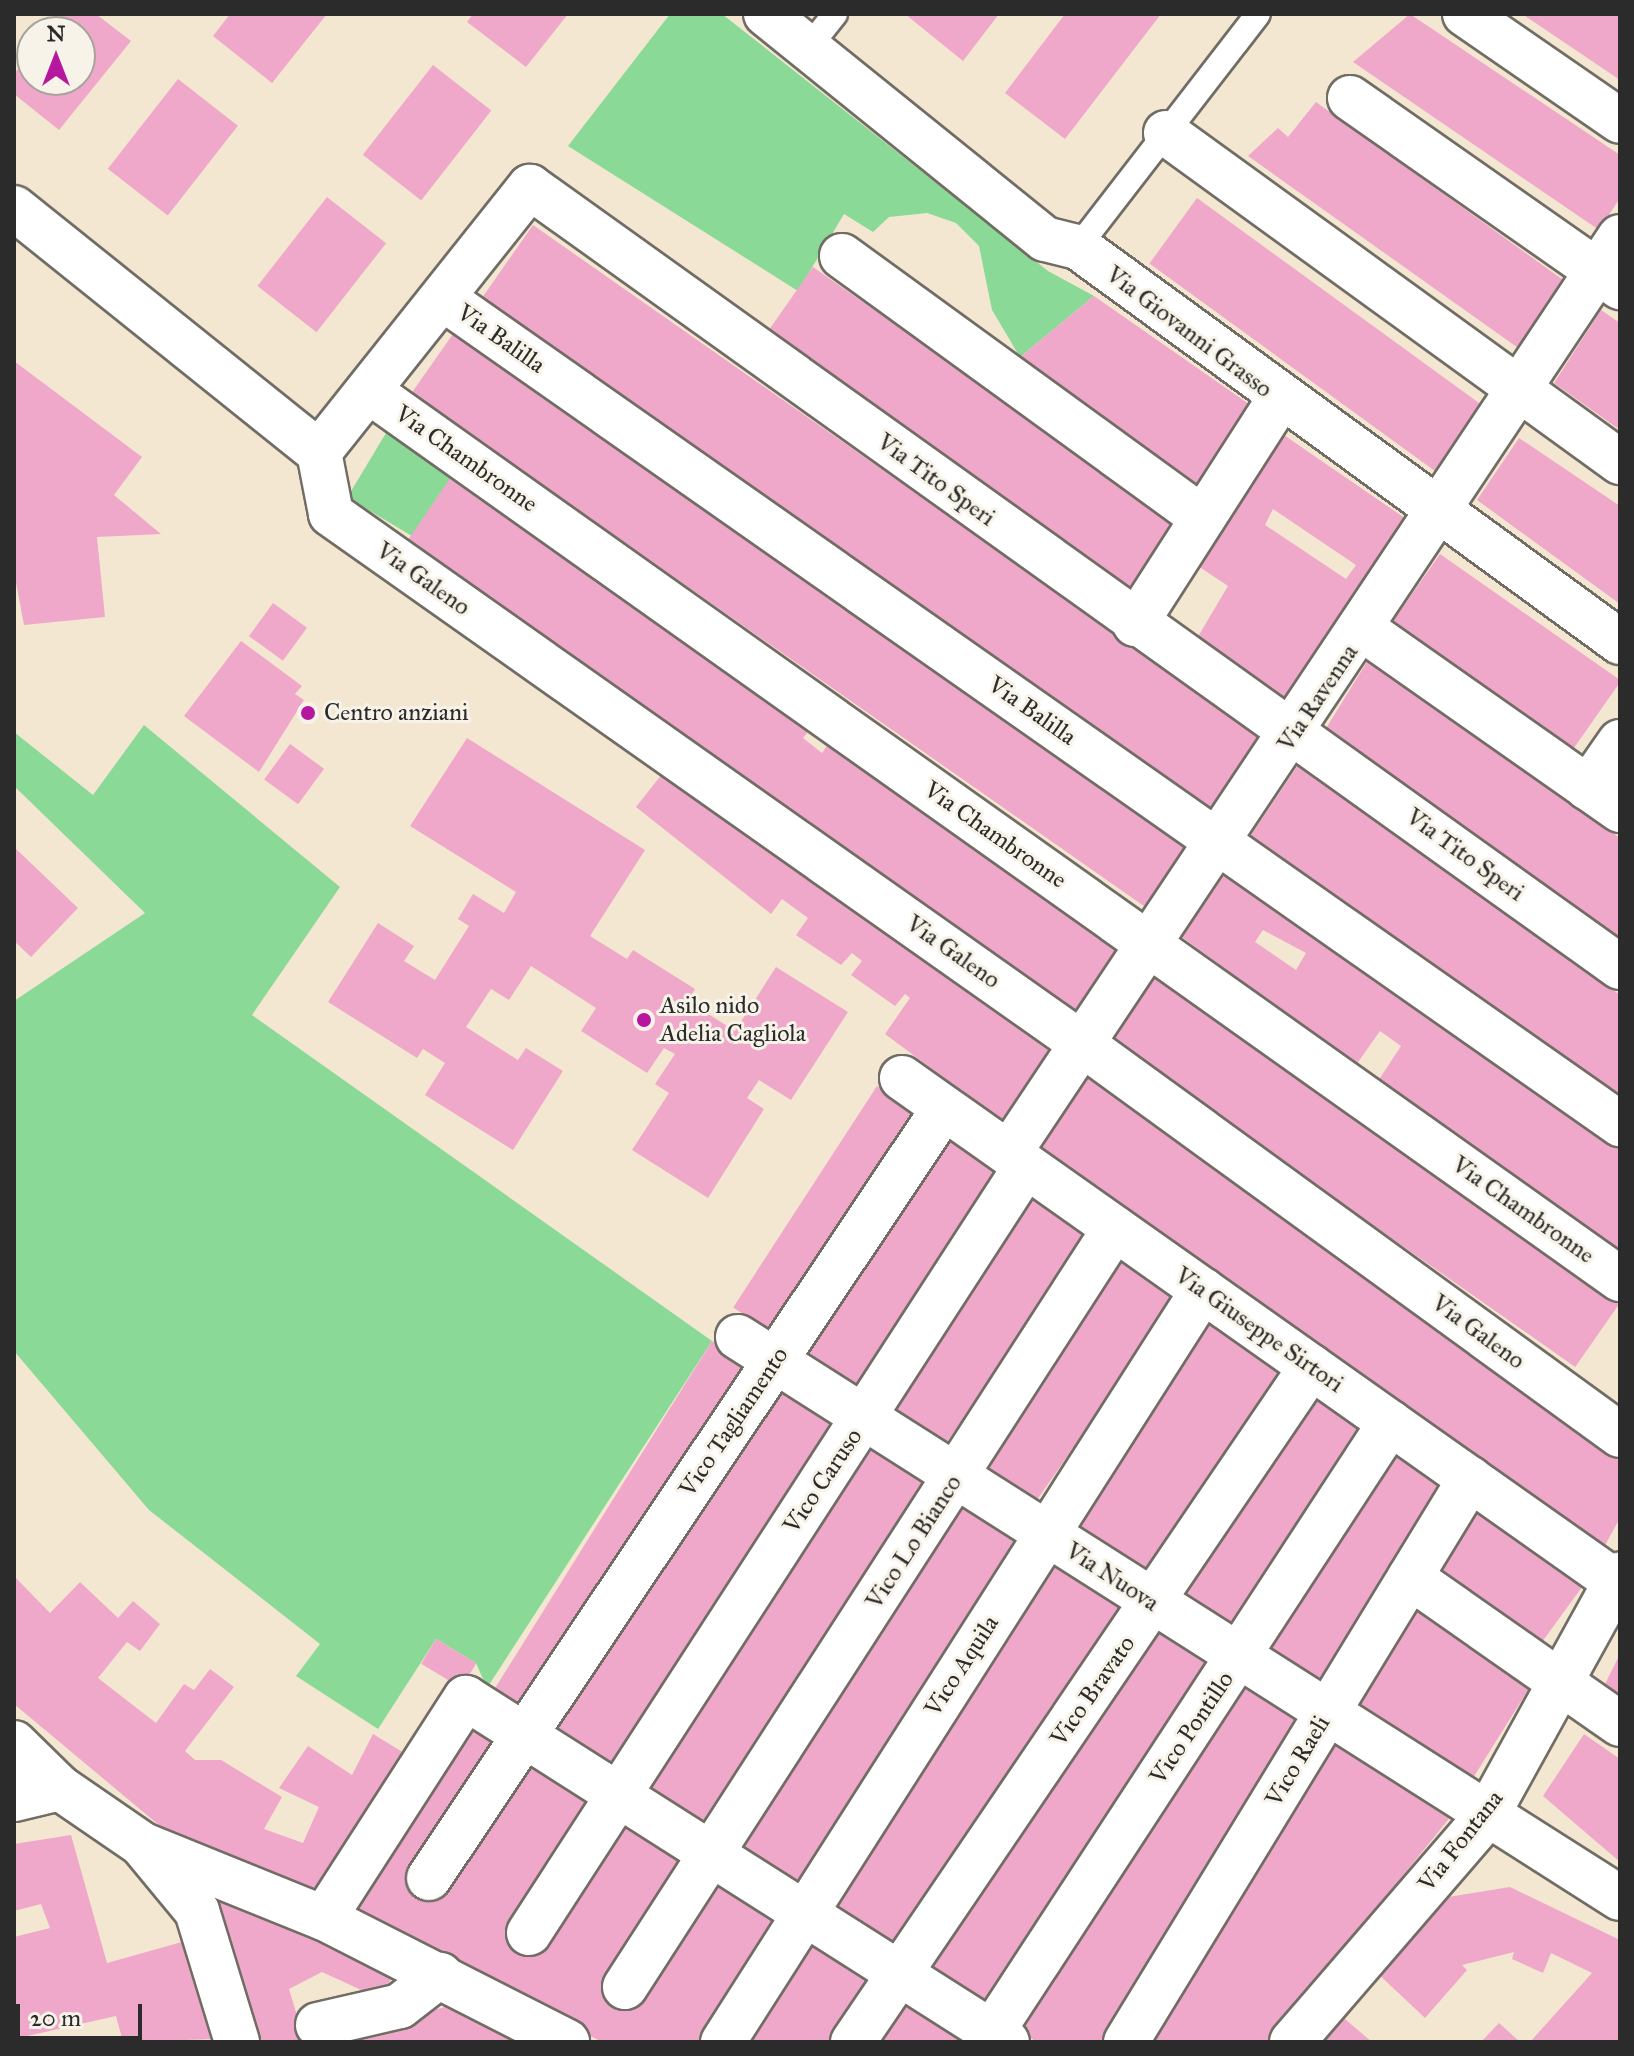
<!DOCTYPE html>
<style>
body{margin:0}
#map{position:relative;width:1634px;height:2056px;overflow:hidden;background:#f4e7d1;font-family:"IM FELL Great Primer",serif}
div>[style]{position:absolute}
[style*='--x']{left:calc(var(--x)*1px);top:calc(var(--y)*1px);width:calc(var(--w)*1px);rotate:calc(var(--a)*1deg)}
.green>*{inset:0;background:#8bd997;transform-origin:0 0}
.building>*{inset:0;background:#f0a8ca;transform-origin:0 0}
.roads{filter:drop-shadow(2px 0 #716d65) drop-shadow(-2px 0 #716d65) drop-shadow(0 2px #716d65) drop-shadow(0 -2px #716d65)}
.service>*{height:24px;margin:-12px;padding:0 12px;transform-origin:12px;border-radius:12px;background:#fff}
.minor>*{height:44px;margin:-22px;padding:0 22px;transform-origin:22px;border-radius:22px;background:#fff}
.tertiary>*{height:44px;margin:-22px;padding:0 22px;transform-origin:22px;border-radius:22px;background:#fff}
.dots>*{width:22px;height:22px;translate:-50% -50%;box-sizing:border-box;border:4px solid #f7f3e8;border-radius:50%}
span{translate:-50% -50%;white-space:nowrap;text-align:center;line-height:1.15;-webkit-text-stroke:6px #f7f3e8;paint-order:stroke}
.street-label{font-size:24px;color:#2b2b2b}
.poi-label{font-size:24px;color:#2b2b2b}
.left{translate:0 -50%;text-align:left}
.frame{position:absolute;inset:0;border:16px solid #2b2b2b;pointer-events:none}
.north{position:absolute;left:16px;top:16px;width:80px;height:80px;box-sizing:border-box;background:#f7f3e8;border:2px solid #a5a39c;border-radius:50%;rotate:0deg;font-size:22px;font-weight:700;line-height:32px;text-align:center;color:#2b2b2b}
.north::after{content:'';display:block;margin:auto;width:28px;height:36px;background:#b5179e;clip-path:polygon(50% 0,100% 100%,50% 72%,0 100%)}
.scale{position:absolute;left:16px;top:2004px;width:126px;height:36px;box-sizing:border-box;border:4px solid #2b2b2b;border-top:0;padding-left:10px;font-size:24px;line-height:28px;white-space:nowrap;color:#2b2b2b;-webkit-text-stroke:6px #f7f3e8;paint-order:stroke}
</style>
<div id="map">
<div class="green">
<div style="clip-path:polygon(670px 14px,722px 14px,1048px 271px,1094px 296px,1020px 357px,992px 310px,979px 246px,956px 223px,927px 213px,889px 217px,873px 232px,844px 214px,798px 291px,568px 146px)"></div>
<div style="left:386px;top:433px;width:79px;height:75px;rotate:31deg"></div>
<div style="clip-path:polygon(144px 725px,340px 887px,252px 1015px,712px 1341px,487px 1688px,476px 1663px,436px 1639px,378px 1729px,296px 1676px,320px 1644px,149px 1510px,14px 1351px,14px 1001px,145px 913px,14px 786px,14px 732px,93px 795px)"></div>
</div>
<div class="building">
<div style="clip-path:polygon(62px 14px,96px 14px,131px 41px,59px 130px,14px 94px,14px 74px,32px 51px,32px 80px,80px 80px,80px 32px,47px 32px)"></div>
<div style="clip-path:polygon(230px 14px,327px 14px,272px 83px,213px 36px)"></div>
<div style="clip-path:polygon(473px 14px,568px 14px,526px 67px,467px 22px)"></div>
<div style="clip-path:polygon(905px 14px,999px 14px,963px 61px)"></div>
<div style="clip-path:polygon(1065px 14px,1161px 14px,1065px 139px,1005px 93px)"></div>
<div style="clip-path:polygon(1410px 14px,1620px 155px,1620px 198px,1599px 230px,1353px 62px)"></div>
<div style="clip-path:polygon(1522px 14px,1620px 14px,1620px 80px)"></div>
<div style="left:433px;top:65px;width:74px;height:114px;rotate:38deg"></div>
<div style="left:178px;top:79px;width:76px;height:114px;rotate:38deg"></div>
<div style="clip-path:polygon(1316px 102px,1566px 282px,1521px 350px,1248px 156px,1278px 128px,1288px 137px)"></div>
<div style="left:327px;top:197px;width:75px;height:113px;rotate:38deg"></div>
<div style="left:1197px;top:198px;width:355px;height:81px;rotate:36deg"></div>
<div style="left:533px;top:225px;width:893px;height:90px;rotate:35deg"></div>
<div style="left:813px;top:267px;width:451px;height:84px;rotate:35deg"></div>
<div style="clip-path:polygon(1094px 296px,1256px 409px,1206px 490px,1020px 357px)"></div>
<div style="clip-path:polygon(1601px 310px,1620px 323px,1620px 430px,1554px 383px)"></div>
<div style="left:455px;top:331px;width:898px;height:76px;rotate:35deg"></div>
<div style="clip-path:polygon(14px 361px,142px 457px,114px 495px,161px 534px,97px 537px,105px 617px,24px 625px,14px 572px)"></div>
<div style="clip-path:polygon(evenodd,1278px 431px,1412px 523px,1288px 704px,1196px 640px,1228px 586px,1198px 566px,1278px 431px,1273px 509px,1356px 565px,1346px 579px,1265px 525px,1273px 509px)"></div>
<div style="clip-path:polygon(1519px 438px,1620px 506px,1620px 604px,1477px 500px)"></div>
<div style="clip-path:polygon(453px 474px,808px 732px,803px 738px,822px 753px,827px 746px,1119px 949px,1072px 1015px,408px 540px)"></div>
<div style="left:1440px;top:554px;width:221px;height:82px;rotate:35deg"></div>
<div style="left:273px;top:603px;width:42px;height:41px;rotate:36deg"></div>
<div style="clip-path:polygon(241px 641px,302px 686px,295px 694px,304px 700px,259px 772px,184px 716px)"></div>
<div style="clip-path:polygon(1368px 660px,1620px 838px,1620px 940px,1325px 730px)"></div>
<div style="clip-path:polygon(467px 738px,645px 850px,590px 936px,627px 959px,633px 950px,695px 989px,688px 1001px,735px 1031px,776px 967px,848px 1012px,791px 1100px,759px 1080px,747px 1098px,764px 1109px,708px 1198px,632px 1150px,669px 1093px,655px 1084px,675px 1054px,664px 1048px,647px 1073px,581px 1031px,596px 1008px,531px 966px,509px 1000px,491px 989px,466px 1027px,518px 1060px,526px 1048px,563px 1071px,513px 1150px,425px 1095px,445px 1063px,423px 1049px,417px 1058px,328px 1002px,378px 923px,414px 946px,404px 961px,435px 980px,469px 926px,458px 919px,473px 894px,504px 913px,516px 892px,410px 826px)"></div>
<div style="left:290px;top:744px;width:42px;height:44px;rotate:36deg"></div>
<div style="clip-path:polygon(1298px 765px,1620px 995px,1620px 1096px,1249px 838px)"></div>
<div style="clip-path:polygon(662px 774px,1048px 1050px,1006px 1124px,885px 1034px,910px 998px,905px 994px,895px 1006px,851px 975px,862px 961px,852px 953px,841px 965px,796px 935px,808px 918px,782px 899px,771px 914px,636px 807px)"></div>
<div style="clip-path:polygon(14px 847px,78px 908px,31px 957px,14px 941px)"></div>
<div style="clip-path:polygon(evenodd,1227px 871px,1620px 1148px,1620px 1253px,1378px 1081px,1401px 1046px,1380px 1031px,1356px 1065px,1182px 937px,1227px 871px,1263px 930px,1306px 953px,1296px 970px,1255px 942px,1263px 930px)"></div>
<div style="left:1155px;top:975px;width:569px;height:80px;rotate:35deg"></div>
<div style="clip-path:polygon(1085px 1076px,1620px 1461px,1620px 1518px,1603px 1549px,1035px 1150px)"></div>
<div style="left:877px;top:1086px;width:55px;height:264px;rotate:33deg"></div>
<div style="left:945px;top:1132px;width:72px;height:263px;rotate:35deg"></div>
<div style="left:1026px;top:1190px;width:84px;height:258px;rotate:36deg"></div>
<div style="left:1114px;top:1252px;width:79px;height:255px;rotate:35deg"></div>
<div style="left:1200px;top:1315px;width:106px;height:246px;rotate:36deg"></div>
<div style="left:712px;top:1341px;width:49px;height:414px;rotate:32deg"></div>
<div style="left:778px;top:1384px;width:77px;height:413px;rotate:33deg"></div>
<div style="left:1307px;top:1395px;width:71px;height:235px;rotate:32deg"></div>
<div style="left:863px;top:1440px;width:85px;height:412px;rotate:33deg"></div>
<div style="left:1387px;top:1450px;width:72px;height:230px;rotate:34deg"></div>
<div style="left:956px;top:1500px;width:80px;height:410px;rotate:32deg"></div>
<div style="left:1469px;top:1506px;width:139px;height:81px;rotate:36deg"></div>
<div style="left:1046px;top:1559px;width:96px;height:410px;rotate:31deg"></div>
<div style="clip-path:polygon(14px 1576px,50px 1613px,80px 1582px,118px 1618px,133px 1601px,160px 1624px,140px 1651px,127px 1642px,98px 1678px,156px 1723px,184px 1684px,194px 1690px,210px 1669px,234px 1687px,185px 1751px,195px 1760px,221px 1760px,282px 1797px,264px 1829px,303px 1843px,319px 1807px,279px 1788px,308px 1746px,352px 1775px,373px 1734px,414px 1759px,329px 1897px,166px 1831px,14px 1704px)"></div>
<div style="left:1414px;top:1597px;width:146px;height:124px;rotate:32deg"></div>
<div style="left:1151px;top:1623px;width:84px;height:412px;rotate:34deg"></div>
<div style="left:436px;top:1639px;width:47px;height:29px;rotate:31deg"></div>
<div style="clip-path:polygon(1620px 1654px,1620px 1700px,1603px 1688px)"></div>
<div style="clip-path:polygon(1237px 1679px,1304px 1722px,1106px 2042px,1037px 2042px,1011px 2026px)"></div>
<div style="clip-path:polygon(462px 1721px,502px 1746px,408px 1886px,432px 1899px,525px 1759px,783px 1926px,710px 2042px,602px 2042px,338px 1906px)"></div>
<div style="clip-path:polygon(1327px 1734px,1452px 1815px,1268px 2042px,1140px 2042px)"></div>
<div style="clip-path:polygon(1584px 1734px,1620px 1759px,1620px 1862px,1543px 1796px)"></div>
<div style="clip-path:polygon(71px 1835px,107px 1963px,189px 1940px,217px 2039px,123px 2042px,116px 2016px,14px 2039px,14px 1937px,50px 1928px,41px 1904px,14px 1911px,14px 1844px)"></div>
<div style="clip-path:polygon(210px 1887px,395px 1971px,381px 1999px,322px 1972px,289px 1989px,305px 2042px,254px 2042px)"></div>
<div style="clip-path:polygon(1510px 1887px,1620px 1940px,1620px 2042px,1530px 2042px,1592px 1973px,1551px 1953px,1543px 1973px,1512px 1959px,1514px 1952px,1462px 1965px,1467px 1970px,1425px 2018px,1374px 1970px,1448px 1897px)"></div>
<div style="clip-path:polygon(805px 1938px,875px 1983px,838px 2042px,737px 2042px)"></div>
<div style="clip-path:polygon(896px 1996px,968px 2042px,866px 2042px)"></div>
<div style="clip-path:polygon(461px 2003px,535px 2042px,310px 2042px,310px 2041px)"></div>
<div style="clip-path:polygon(1339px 2014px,1372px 2042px,1315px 2042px)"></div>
<div style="clip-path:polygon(1499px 2023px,1520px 2042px,1481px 2042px)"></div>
</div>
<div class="roads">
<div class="service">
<div style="--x:808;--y:48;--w:43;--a:-51.5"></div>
<div style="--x:1078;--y:247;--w:294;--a:-52.3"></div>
</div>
<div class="minor">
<div style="--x:766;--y:14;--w:358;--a:38.9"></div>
<div style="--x:1045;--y:239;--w:34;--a:14"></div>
<div style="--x:1078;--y:247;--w:671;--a:36.08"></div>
<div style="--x:1465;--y:14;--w:188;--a:34.6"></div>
<div style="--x:1350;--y:98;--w:330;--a:35"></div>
<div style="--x:1166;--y:133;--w:561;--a:35.93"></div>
<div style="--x:14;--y:208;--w:391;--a:38.7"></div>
<div style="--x:842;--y:256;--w:446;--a:36"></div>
<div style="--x:444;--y:299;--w:1437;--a:35.05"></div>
<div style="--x:369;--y:391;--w:1534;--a:35.37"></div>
<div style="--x:319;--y:452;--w:339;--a:-51.5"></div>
<div style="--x:530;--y:187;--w:1340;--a:35.59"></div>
<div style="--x:319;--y:452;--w:63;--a:79"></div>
<div style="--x:331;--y:514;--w:914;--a:35.2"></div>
<div style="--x:1078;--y:1041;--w:670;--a:36.01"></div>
<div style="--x:1135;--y:624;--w:266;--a:-57.3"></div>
<div style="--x:1364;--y:630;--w:313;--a:35.1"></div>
<div style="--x:1588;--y:788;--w:56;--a:-55.2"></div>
<div style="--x:902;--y:1078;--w:879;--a:35.23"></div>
<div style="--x:1009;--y:1153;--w:1101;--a:-56.3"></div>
<div style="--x:738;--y:1337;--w:1045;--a:32.46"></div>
<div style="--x:1410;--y:1577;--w:256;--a:35"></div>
<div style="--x:14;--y:1743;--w:64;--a:44.4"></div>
<div style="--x:60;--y:1788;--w:101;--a:34.5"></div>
<div style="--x:143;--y:1845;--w:195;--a:22"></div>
<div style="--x:324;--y:1918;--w:273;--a:27"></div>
<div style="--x:14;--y:1799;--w:47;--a:-13.4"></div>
<div style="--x:144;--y:1847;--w:83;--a:50.4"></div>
<div style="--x:197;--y:1911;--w:137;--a:73"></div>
<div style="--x:429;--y:1878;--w:926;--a:-56.22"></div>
<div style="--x:324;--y:1918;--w:262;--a:-57.2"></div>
<div style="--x:466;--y:1698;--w:641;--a:32.45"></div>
<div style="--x:529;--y:1933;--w:914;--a:-57.06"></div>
<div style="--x:625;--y:1987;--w:903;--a:-57.15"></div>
<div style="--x:318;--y:2025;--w:84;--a:-13"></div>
<div style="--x:400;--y:2006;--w:51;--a:-37.8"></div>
<div style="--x:992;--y:2032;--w:728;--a:-56.83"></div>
<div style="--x:723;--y:2042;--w:892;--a:-57.45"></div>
<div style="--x:853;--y:2042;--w:816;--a:-55.84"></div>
<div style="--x:1126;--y:2042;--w:660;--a:-58.57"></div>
</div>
<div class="tertiary">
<div style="--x:1292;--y:2042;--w:297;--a:-49.2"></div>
<div style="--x:1486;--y:1817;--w:277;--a:-61.1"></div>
</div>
</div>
<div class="dots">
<div style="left:308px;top:713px;background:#b5179e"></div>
<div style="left:644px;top:1020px;background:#b5179e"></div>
</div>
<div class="street-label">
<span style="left:1189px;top:332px;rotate:37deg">Via Giovanni Grasso</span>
<span style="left:501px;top:339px;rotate:35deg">Via Balilla</span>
<span style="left:466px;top:459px;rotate:35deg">Via Chambronne</span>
<span style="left:936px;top:480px;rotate:36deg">Via Tito Speri</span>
<span style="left:423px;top:579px;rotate:35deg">Via Galeno</span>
<span style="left:1318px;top:698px;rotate:-56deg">Via Ravenna</span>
<span style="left:1032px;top:711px;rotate:35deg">Via Balilla</span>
<span style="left:995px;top:835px;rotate:35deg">Via Chambronne</span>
<span style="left:1465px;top:855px;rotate:36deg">Via Tito Speri</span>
<span style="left:953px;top:952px;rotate:35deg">Via Galeno</span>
<span style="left:1523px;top:1210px;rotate:35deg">Via Chambronne</span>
<span style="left:1259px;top:1330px;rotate:35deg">Via Giuseppe Sirtori</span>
<span style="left:1478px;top:1332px;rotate:36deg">Via Galeno</span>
<span style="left:734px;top:1422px;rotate:-56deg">Vico Tagliamento</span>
<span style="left:823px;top:1481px;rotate:-56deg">Vico Caruso</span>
<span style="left:914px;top:1542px;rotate:-57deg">Vico Lo Bianco</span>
<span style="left:1112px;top:1577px;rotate:33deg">Via Nuova</span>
<span style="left:962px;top:1666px;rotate:-57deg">Vico Aquila</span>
<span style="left:1093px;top:1691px;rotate:-55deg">Vico Bravato</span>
<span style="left:1192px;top:1728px;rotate:-56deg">Vico Pontillo</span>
<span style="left:1298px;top:1761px;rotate:-59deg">Vico Raeli</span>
<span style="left:1461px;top:1841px;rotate:-52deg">Via Fontana</span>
</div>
<div class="poi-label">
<span class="left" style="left:324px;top:713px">Centro anziani</span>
<span class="left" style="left:660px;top:1020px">Asilo nido<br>Adelia Cagliola</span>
</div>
<div class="frame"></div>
<div class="north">N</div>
<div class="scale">20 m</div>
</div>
